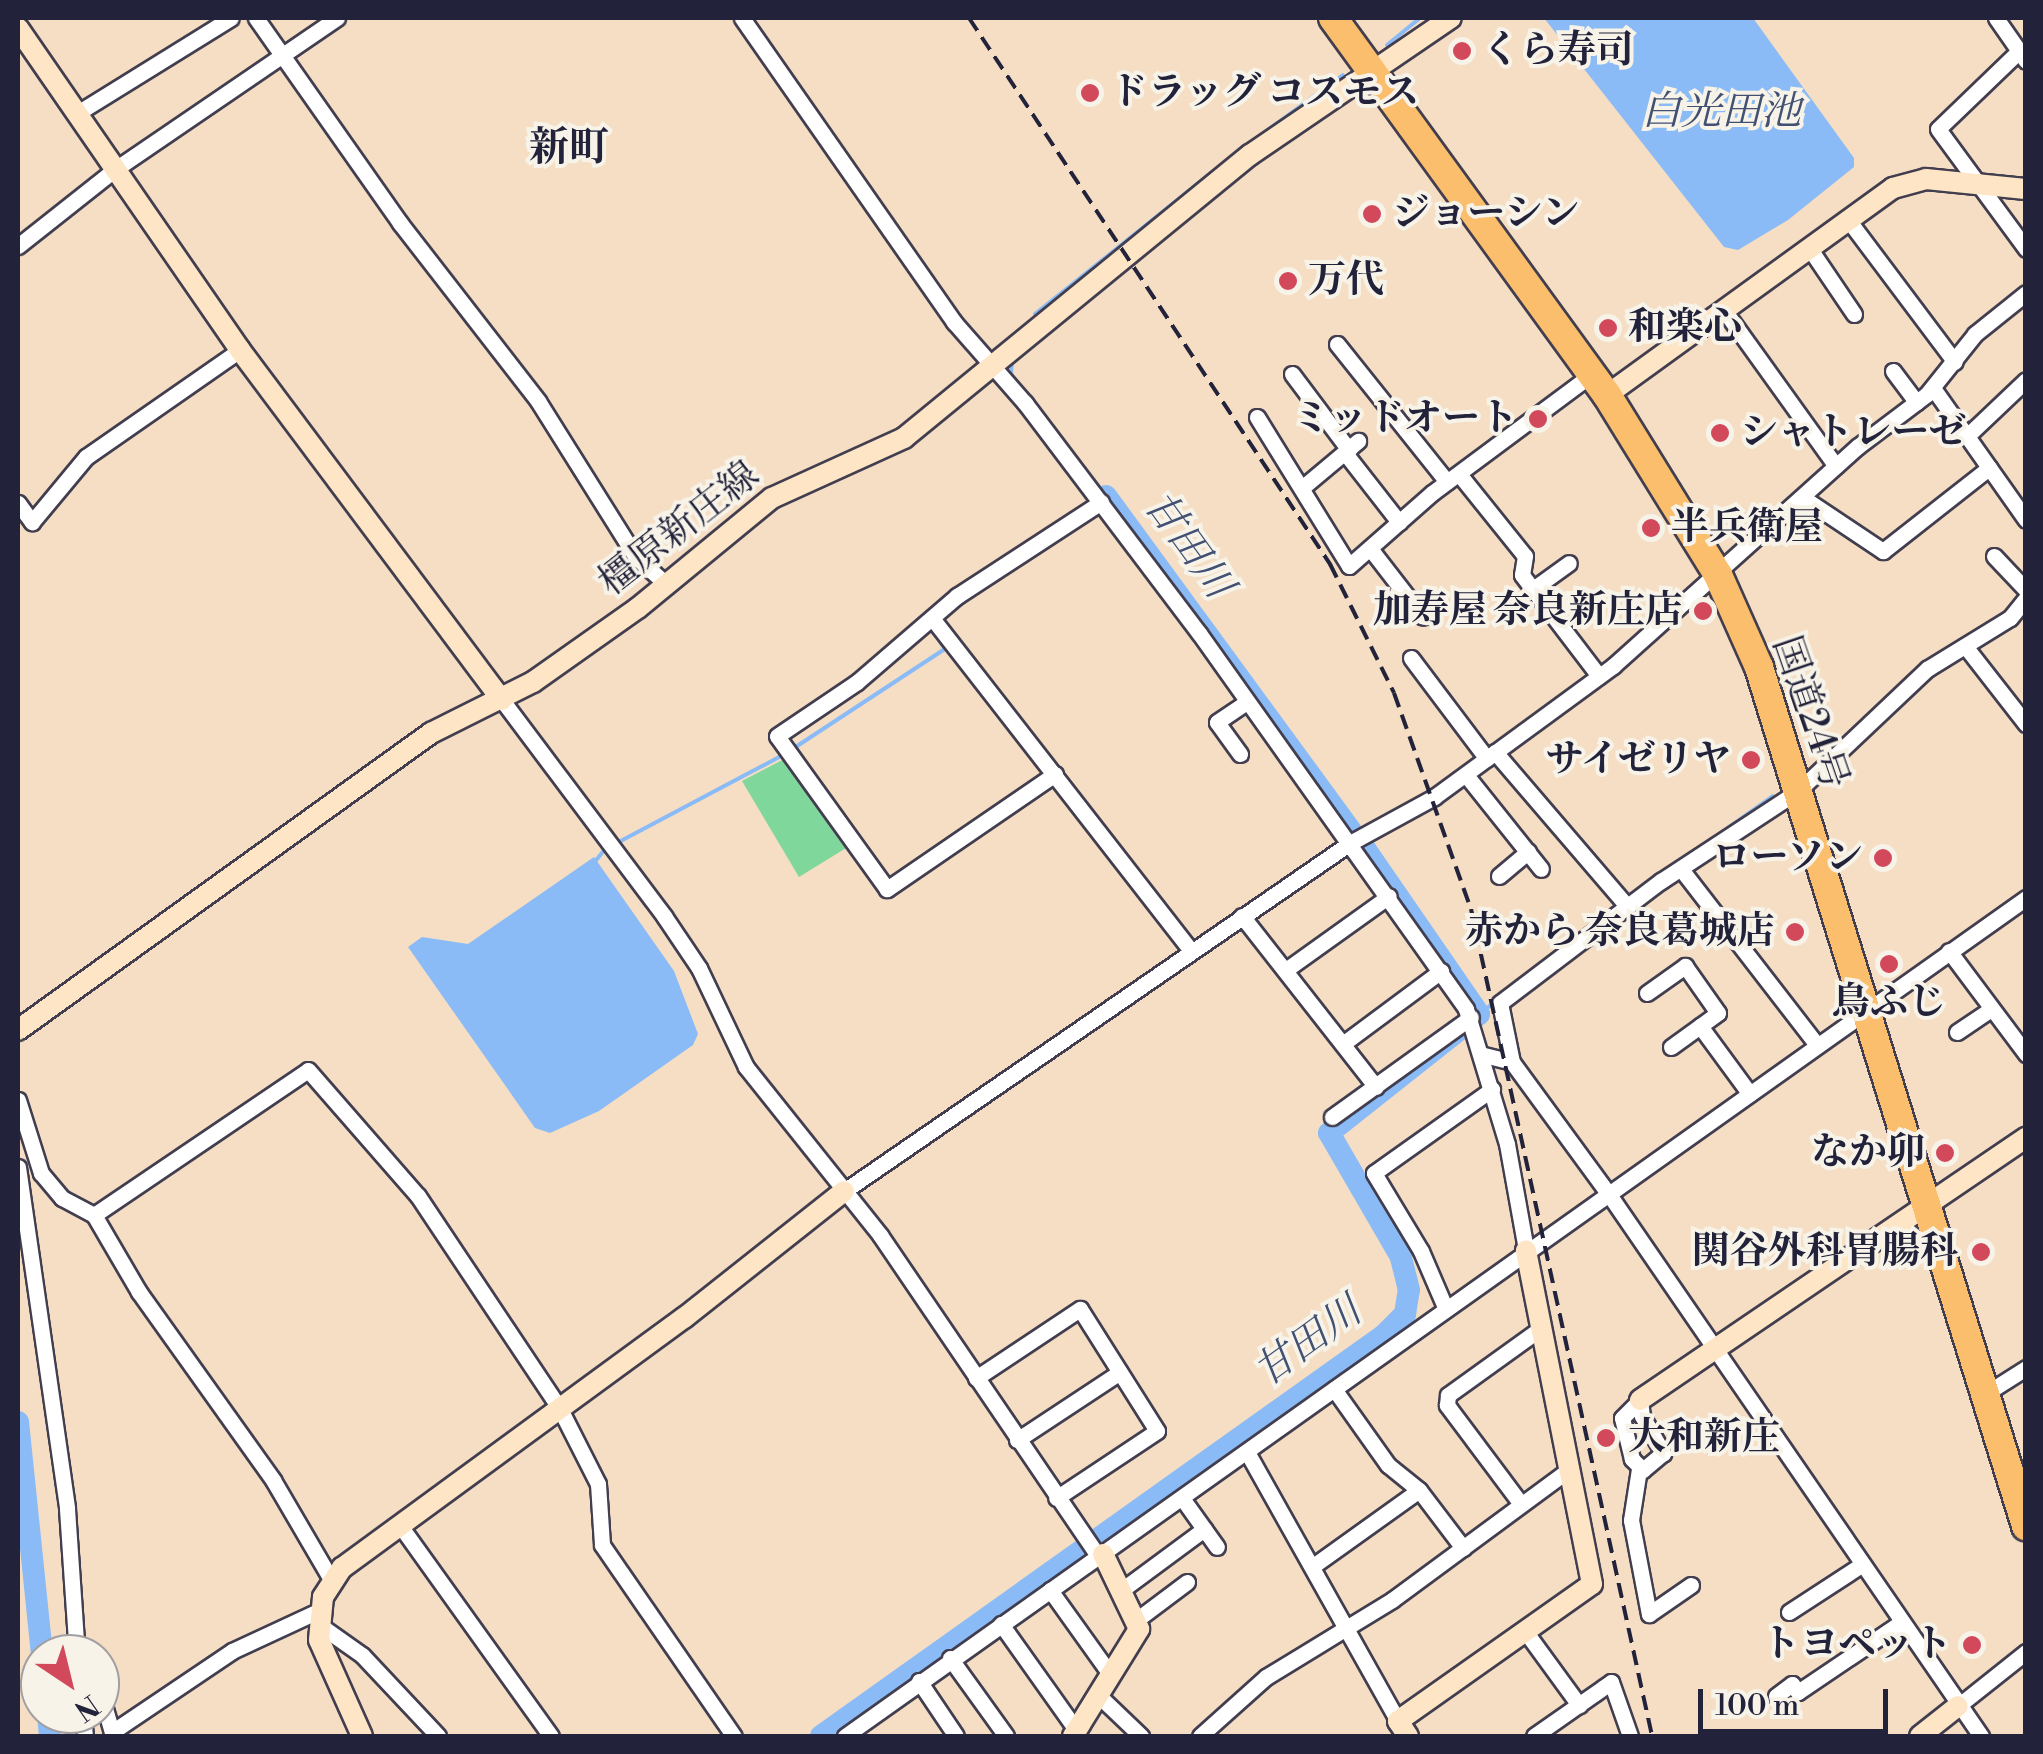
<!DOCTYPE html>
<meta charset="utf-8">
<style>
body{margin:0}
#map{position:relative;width:2043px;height:1754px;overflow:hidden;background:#f5dec3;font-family:"Libre Bodoni","Noto Serif JP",serif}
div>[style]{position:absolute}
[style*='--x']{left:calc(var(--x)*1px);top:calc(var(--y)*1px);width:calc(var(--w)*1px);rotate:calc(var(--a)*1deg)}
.green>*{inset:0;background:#80d79b}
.water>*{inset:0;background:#8abbf6}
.stream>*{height:4px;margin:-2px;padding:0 2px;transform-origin:2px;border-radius:2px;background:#8abbf6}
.river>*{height:22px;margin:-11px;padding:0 11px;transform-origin:11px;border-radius:11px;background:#8abbf6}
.roads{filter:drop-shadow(2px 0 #423e4f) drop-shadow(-2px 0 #423e4f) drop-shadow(0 2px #423e4f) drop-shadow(0 -2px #423e4f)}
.street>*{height:15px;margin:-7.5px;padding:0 7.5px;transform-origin:7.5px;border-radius:7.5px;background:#fff}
.secondary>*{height:20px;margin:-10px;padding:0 10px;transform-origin:10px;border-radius:10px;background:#fde5c5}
.highway>*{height:28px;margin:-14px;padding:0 14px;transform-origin:14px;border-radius:14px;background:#fabe6d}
.rail>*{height:4px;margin-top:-2px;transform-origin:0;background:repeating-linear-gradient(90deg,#22223b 0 15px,transparent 0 23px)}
.dots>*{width:28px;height:28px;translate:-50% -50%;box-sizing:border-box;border:5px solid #f7f3e8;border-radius:50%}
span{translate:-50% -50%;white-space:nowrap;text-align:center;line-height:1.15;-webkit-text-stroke:8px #f7f3e8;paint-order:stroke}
.poi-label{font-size:38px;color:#22223b;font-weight:700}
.left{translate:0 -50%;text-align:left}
.right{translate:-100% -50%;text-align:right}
.street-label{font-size:38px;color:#22223b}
.water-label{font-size:40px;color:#415073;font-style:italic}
.neighbourhood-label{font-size:40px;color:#22223b;font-weight:700}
.frame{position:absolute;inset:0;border:20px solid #22223b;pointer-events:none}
.north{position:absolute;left:20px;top:1634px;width:100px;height:100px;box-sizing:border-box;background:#f7f3e8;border:2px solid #a29fa3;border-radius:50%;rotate:145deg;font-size:28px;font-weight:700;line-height:40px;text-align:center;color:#22223b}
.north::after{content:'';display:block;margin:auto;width:35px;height:45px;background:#d1495b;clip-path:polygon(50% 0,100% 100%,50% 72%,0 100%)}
.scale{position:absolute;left:1698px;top:1689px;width:190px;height:45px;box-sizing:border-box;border:5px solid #22223b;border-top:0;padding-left:12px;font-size:30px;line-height:35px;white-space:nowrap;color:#22223b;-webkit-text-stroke:8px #f7f3e8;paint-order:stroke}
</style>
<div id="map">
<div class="green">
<div style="clip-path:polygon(788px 757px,851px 845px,799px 877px,742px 781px)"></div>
</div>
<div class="water">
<div style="clip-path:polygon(1544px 18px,1753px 18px,1854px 158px,1854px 167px,1788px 220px,1738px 250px,1724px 247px)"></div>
<div style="clip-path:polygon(594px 857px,674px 971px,698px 1034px,693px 1045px,599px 1111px,550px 1133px,535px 1128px,408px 947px,422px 937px,468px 944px)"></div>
</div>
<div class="stream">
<div style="--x:1387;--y:45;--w:43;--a:-39.3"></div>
<div style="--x:1246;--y:146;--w:120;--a:-36.2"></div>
<div style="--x:1035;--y:314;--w:231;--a:-38.7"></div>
<div style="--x:1012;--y:362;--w:12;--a:95"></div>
<div style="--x:1011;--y:374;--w:155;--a:52.1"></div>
<div style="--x:941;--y:621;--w:21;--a:-43"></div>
<div style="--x:791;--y:750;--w:184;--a:-33.3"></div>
<div style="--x:945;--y:649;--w:17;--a:-123"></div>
<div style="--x:1728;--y:828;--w:55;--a:-35.4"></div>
<div style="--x:615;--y:844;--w:190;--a:-27.9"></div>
<div style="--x:593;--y:864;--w:21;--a:-51"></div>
<div style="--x:1479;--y:1014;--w:21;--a:-37"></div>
</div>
<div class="river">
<div style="--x:1106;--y:496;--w:415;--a:53.8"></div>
<div style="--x:18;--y:1422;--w:233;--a:84.1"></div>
<div style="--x:48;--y:1714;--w:22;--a:85"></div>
<div style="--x:821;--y:1736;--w:691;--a:-35.46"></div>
<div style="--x:1384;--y:1335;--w:30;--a:-45"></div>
<div style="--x:1405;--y:1314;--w:24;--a:-81"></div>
<div style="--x:1409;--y:1290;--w:34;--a:-104"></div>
<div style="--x:1401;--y:1257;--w:143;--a:-120.1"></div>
<div style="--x:1329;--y:1133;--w:191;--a:-38.4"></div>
<div style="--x:1479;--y:1014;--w:201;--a:-124.6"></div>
</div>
<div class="roads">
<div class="street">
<div style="--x:256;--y:18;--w:251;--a:54.9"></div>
<div style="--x:400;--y:223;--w:225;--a:52.2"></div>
<div style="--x:538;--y:401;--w:184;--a:57.9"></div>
<div style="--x:636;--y:557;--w:38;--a:42"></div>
<div style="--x:742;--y:18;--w:371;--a:55.1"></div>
<div style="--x:954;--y:322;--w:108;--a:48.8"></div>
<div style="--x:1025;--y:403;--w:288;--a:52.9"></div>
<div style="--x:1199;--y:633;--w:461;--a:54.6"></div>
<div style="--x:1466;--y:1009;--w:141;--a:73.1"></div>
<div style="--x:1507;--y:1144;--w:108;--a:79.8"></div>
<div style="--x:1996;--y:18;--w:52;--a:55.1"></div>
<div style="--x:2019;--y:51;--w:112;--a:136.1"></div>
<div style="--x:1938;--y:129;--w:149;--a:53.7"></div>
<div style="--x:76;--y:114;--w:182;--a:-31.8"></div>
<div style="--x:1849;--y:221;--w:176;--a:53.1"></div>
<div style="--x:18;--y:246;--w:122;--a:-38.4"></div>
<div style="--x:114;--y:170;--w:270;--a:-34.3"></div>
<div style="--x:1812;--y:252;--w:75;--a:55.9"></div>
<div style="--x:1726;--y:313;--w:188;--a:54.3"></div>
<div style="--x:1337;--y:344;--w:176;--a:51.4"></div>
<div style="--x:1893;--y:371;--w:39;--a:53"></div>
<div style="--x:1292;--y:374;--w:95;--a:53.1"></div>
<div style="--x:1933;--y:388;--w:161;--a:54.8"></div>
<div style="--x:1257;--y:417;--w:175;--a:58.3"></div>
<div style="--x:1349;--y:566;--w:111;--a:-41.3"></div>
<div style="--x:1432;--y:493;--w:199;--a:-36.6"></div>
<div style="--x:1967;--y:436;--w:81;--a:-43.5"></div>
<div style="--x:1345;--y:453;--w:88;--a:52"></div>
<div style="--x:1459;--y:474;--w:105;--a:51.2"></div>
<div style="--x:1525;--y:556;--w:19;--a:99"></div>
<div style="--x:1522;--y:575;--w:127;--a:52.7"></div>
<div style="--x:1303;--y:487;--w:72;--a:-39.9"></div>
<div style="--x:1805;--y:499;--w:94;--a:33.7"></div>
<div style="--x:1883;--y:551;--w:135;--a:-38.1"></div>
<div style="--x:18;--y:503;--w:24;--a:54"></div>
<div style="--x:32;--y:522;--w:85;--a:-50.3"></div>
<div style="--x:86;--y:457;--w:188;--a:-34.8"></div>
<div style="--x:1372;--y:551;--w:83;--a:52.3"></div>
<div style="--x:1994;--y:556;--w:47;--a:46.7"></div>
<div style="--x:1533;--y:589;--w:44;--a:-35.8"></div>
<div style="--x:932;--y:618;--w:422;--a:52.1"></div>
<div style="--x:1965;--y:646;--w:99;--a:52"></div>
<div style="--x:1411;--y:658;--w:126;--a:53"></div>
<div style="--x:502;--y:700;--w:270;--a:53.1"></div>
<div style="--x:664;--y:916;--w:63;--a:56.1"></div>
<div style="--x:699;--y:968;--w:110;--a:64.6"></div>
<div style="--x:746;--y:1067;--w:215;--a:51.4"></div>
<div style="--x:880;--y:1235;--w:389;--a:55.8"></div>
<div style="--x:1495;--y:752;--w:204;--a:49.4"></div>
<div style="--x:1240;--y:754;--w:39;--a:-126"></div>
<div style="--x:1217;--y:722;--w:36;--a:-34"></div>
<div style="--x:1055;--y:774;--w:204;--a:145.6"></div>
<div style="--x:887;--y:889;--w:188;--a:-125.7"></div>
<div style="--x:777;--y:736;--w:97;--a:-34"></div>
<div style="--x:857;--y:682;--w:132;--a:-40.7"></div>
<div style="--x:957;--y:596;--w:172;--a:-33.1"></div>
<div style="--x:1466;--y:775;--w:120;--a:51.4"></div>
<div style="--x:1681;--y:869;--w:222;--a:52.3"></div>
<div style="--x:1499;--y:876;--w:38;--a:-40"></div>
<div style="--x:1242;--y:916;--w:217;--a:51.9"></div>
<div style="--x:1949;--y:951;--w:129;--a:53.2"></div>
<div style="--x:1287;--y:969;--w:125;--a:-35.6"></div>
<div style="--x:1647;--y:993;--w:47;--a:-35.4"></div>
<div style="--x:1685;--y:966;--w:57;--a:54.9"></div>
<div style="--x:1718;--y:1013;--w:58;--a:144.1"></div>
<div style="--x:1700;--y:1026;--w:84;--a:53.7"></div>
<div style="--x:1957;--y:1032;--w:40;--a:-34"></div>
<div style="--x:1344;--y:1043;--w:121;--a:-36.6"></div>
<div style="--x:1484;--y:1055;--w:29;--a:14"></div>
<div style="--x:1512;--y:1062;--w:162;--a:53.8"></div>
<div style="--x:1608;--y:1193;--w:659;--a:55.51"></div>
<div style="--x:1512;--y:1062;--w:60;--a:-101.5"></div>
<div style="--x:1500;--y:1003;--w:202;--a:-37.2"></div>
<div style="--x:1661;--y:881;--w:164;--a:-33.3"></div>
<div style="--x:1798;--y:791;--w:178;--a:-43.4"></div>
<div style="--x:1927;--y:669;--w:97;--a:-31.6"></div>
<div style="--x:2010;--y:618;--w:26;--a:-51"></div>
<div style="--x:18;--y:1100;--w:77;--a:72.5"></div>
<div style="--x:41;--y:1173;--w:33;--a:50"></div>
<div style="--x:62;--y:1198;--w:36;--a:28"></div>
<div style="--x:94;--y:1215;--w:89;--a:59.7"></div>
<div style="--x:139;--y:1292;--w:231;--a:54.5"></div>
<div style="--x:273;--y:1480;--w:117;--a:59.7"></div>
<div style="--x:1332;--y:1117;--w:171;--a:-35.7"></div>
<div style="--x:18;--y:1167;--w:345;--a:81.8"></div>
<div style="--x:67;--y:1509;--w:145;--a:86.1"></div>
<div style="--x:844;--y:1191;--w:614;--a:-34.52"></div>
<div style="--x:1350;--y:843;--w:96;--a:-28.7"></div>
<div style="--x:1434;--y:797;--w:222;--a:-36.2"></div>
<div style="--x:1613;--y:666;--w:328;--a:-41.9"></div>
<div style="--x:1857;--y:447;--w:88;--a:-37.1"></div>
<div style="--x:1927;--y:394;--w:77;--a:-51.3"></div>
<div style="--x:1975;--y:334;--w:65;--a:-38.8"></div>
<div style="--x:94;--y:1215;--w:258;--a:-34.1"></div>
<div style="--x:308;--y:1070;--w:167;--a:48.9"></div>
<div style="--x:418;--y:1196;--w:256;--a:56.3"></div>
<div style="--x:560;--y:1409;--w:84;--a:63.1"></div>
<div style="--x:598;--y:1484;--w:61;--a:86.2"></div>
<div style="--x:602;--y:1545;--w:232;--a:55.4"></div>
<div style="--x:1445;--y:1307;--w:61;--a:-113.2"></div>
<div style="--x:1421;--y:1251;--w:91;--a:-121.1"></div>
<div style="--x:1374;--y:1173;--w:145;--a:-35.4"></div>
<div style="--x:976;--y:1378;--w:125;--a:-33.6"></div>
<div style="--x:1080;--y:1309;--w:144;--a:57.7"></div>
<div style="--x:1157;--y:1431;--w:121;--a:146.4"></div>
<div style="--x:1334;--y:1389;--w:93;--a:54.6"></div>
<div style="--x:1388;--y:1465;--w:40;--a:39"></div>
<div style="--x:1419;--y:1490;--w:73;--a:52.8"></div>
<div style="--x:1985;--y:1394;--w:49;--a:-32.4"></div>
<div style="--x:1640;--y:1400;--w:16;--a:83"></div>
<div style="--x:1642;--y:1416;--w:43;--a:60.4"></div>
<div style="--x:1663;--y:1453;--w:26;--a:140"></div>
<div style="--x:1643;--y:1470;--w:16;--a:-135"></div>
<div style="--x:1632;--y:1459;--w:42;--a:-103.7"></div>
<div style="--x:1622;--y:1418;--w:25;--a:-45"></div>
<div style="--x:1017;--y:1440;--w:123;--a:-33.4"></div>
<div style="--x:1247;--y:1452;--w:308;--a:60.7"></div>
<div style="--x:1639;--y:1469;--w:52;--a:98.9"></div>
<div style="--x:1631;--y:1520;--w:96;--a:79.2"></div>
<div style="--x:1649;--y:1614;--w:51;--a:-34.6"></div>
<div style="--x:1182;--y:1498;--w:60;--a:54.5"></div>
<div style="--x:1521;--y:1504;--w:124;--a:-126.8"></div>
<div style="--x:1447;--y:1405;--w:10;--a:-84"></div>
<div style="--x:1448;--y:1395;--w:113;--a:-35.7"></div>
<div style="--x:399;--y:1524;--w:261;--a:54.4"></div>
<div style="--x:1313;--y:1566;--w:130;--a:-35.6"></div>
<div style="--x:1123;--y:1589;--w:101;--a:-36.5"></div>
<div style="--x:1050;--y:1590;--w:100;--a:54.4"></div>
<div style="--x:1789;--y:1612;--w:86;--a:-33.1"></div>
<div style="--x:1139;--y:1618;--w:60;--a:-36.9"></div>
<div style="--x:318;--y:1624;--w:54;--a:35.2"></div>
<div style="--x:362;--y:1655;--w:111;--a:46.8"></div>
<div style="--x:1001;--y:1624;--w:131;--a:54.6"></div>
<div style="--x:1525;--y:1631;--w:92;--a:53.9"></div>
<div style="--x:950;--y:1658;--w:96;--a:54.3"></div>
<div style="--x:919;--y:1681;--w:66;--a:56.1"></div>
<div style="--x:100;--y:1691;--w:47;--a:73.9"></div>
<div style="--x:1097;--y:1694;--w:61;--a:43.7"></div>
<div style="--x:1776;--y:1696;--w:20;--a:-37"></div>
<div style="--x:1792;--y:1684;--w:10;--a:53"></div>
<div style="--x:1798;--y:1692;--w:122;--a:-34"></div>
<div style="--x:1958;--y:1706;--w:87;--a:-38.5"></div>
<div style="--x:83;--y:1714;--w:22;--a:85"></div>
<div style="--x:112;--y:1732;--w:145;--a:-34"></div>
<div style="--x:232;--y:1651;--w:95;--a:-24.9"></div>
<div style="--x:845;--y:1736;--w:1448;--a:-35.36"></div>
<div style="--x:1200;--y:1736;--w:89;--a:-41.8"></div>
<div style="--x:1266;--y:1677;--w:148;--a:-31.4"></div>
<div style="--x:1392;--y:1600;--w:217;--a:-36.4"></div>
<div style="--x:1534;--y:1736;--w:94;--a:-35"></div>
<div style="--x:1611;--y:1682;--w:57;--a:70.6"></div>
</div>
<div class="secondary">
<div style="--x:18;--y:28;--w:391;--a:55.4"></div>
<div style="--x:240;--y:350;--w:437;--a:53.2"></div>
<div style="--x:1607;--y:395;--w:353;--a:-35.9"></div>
<div style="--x:1893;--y:188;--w:34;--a:-15"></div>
<div style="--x:1926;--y:179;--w:100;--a:5.7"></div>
<div style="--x:18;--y:1030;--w:509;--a:-35.72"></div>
<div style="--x:431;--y:733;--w:114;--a:-26.6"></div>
<div style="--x:533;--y:682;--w:128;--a:-35.2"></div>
<div style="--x:638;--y:608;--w:173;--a:-39.4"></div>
<div style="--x:772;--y:498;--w:145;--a:-24.4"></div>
<div style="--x:904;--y:438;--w:447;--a:-39.3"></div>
<div style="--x:1250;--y:155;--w:243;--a:-34.3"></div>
<div style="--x:1640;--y:1400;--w:467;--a:-34.2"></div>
<div style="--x:362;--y:1736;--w:105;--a:-114.1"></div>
<div style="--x:319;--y:1640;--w:43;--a:-84.7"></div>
<div style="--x:323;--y:1597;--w:35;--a:-57"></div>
<div style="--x:342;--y:1568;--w:424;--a:-36.2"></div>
<div style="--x:684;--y:1318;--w:204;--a:-38.4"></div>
<div style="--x:1073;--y:1736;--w:126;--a:-58.3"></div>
<div style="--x:1139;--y:1629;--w:83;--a:-115.6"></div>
<div style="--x:1408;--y:1736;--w:18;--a:-124"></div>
<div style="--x:1398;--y:1721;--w:237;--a:-35.2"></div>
<div style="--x:1592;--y:1584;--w:340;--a:-101.2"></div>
<div style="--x:1920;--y:1736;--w:48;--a:-38.3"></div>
</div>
<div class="highway">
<div style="--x:1333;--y:18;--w:466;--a:54"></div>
<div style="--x:1607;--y:395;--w:211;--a:58.3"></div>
<div style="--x:1718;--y:575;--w:101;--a:66"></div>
<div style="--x:1759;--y:667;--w:900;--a:72.73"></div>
</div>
</div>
<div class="rail">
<div style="--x:969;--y:18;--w:655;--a:56.53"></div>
<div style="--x:1330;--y:564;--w:144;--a:63.6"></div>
<div style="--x:1394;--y:693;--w:229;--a:70.4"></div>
<div style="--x:1471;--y:909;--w:847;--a:77.65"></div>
</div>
<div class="dots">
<div style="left:1462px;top:51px;background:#d1495b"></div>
<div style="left:1090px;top:93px;background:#d1495b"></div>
<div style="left:1372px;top:214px;background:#d1495b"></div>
<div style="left:1288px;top:281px;background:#d1495b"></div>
<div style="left:1608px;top:328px;background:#d1495b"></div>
<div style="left:1538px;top:419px;background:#d1495b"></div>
<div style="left:1720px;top:433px;background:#d1495b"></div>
<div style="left:1651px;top:528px;background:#d1495b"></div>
<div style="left:1703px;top:611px;background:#d1495b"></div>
<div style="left:1751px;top:760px;background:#d1495b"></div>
<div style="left:1883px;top:858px;background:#d1495b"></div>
<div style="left:1795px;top:932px;background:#d1495b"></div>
<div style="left:1889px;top:964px;background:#d1495b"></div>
<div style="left:1945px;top:1153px;background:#d1495b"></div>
<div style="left:1981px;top:1252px;background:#d1495b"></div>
<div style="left:1606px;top:1438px;background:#d1495b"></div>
<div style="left:1972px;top:1645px;background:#d1495b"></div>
</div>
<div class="poi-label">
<span class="left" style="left:1482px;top:51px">くら寿司</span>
<span class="left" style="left:1110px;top:93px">ドラッグ コスモス</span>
<span class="left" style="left:1392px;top:214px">ジョーシン</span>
<span class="left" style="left:1308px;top:281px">万代</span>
<span class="left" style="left:1628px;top:328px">和楽心</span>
<span class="right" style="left:1518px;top:419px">ミッドオート</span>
<span class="left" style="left:1740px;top:433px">シャトレーゼ</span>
<span class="left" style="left:1671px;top:528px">半兵衛屋</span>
<span class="right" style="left:1683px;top:611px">加寿屋 奈良新庄店</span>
<span class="right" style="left:1731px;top:760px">サイゼリヤ</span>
<span class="right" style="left:1863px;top:858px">ローソン</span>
<span class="right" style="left:1775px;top:932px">赤から 奈良葛城店</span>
<span style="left:1889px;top:1003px">鳥ふじ</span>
<span class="right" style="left:1925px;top:1153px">なか卯</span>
<span class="right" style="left:1958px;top:1252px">関谷外科胃腸科</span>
<span class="left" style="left:1628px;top:1438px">大和新庄</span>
<span class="right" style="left:1952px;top:1645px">トヨペット</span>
</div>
<div class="street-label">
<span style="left:679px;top:529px;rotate:-38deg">橿原新庄線</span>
<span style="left:1810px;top:713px;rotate:71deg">国道24号</span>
</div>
<div class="water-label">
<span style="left:1721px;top:112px">白光田池</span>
<span style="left:1188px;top:545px;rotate:54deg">甘田川</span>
<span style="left:1308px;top:1342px;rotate:-36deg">甘田川</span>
</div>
<div class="neighbourhood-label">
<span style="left:569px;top:148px">新町</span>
</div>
<div class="frame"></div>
<div class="north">N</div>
<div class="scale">100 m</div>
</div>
